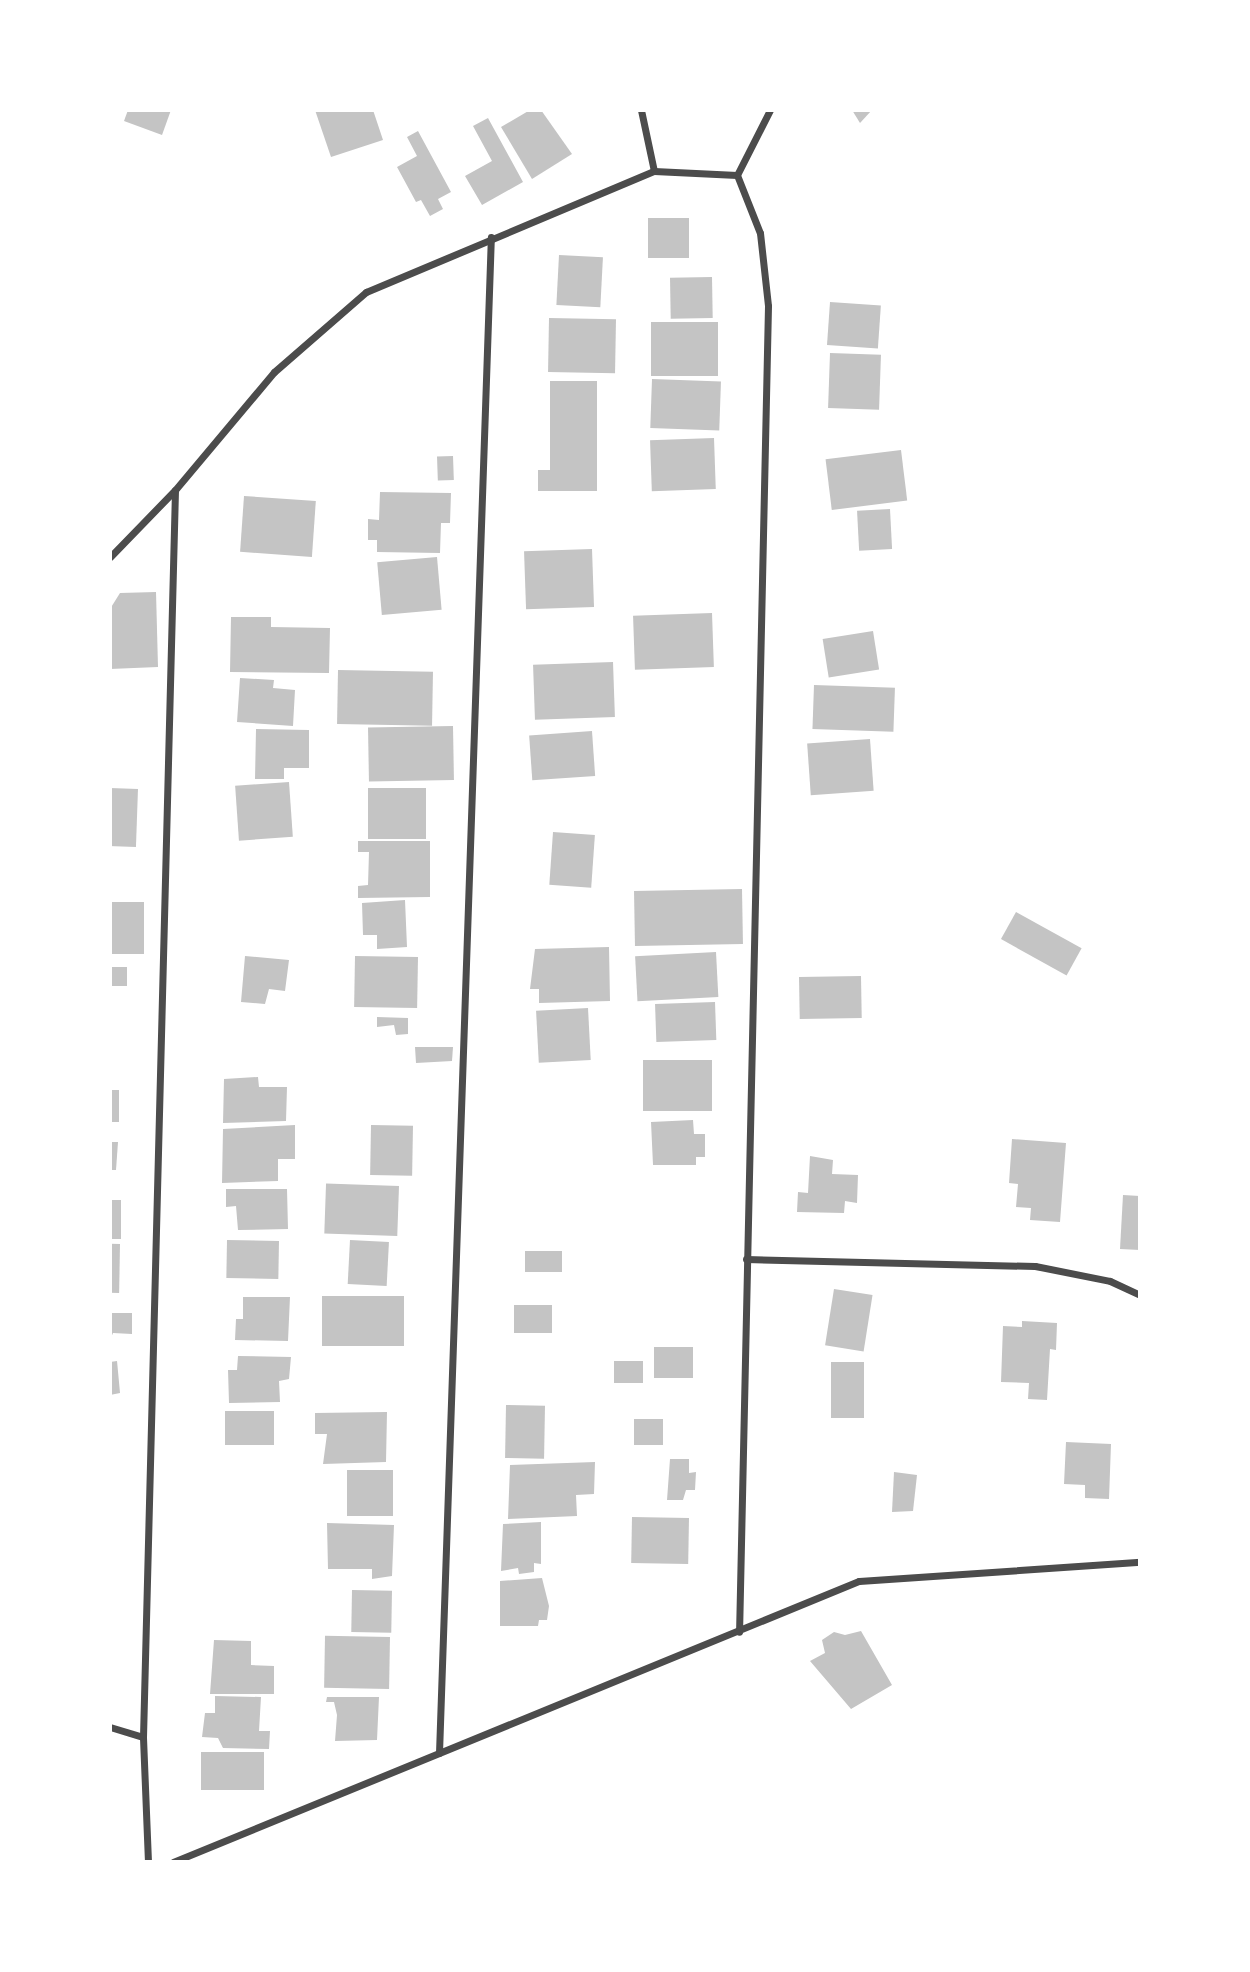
<!DOCTYPE html>
<style>
body{margin:0}
#map{position:relative;width:1250px;height:1972px;overflow:hidden;background:#fff;font-family:"Roboto Serif",serif}
div>[style]{position:absolute}
[style*='--x']{left:calc(var(--x)*1px);top:calc(var(--y)*1px);width:calc(var(--w)*1px);rotate:calc(var(--a)*1deg)}
.building>*{inset:0;background:#c4c4c4;transform-origin:0 0}
.minor>*{height:7px;margin:-3.5px;padding:0 3.5px;transform-origin:3.5px;border-radius:3.5px;background:#4c4c4c}
span{translate:-50% -50%;white-space:nowrap;text-align:center;line-height:1.15;-webkit-text-stroke:6px #fff;paint-order:stroke}
.frame{position:absolute;inset:0;border:112px solid #fff;pointer-events:none}
</style>
<div id="map">
<div class="building">
<div style="clip-path:polygon(128px 110px,171px 110px,162px 135px,124px 121px)"></div>
<div style="clip-path:polygon(315px 110px,373px 110px,383px 140px,331px 157px)"></div>
<div style="clip-path:polygon(530px 110px,541px 110px,572px 154px,532px 179px,501px 127px)"></div>
<div style="clip-path:polygon(852px 110px,872px 110px,860px 123px)"></div>
<div style="clip-path:polygon(488px 118px,523px 182px,482px 205px,465px 176px,492px 161px,473px 126px)"></div>
<div style="clip-path:polygon(418px 131px,451px 192px,438px 199px,443px 209px,430px 216px,421px 200px,416px 202px,397px 167px,417px 156px,407px 137px)"></div>
<div style="left:689px;top:218px;width:40px;height:41px;rotate:90deg"></div>
<div style="left:559px;top:255px;width:44px;height:50px;rotate:3deg"></div>
<div style="left:712px;top:277px;width:41px;height:42px;rotate:89deg"></div>
<div style="left:830px;top:302px;width:51px;height:43px;rotate:4deg"></div>
<div style="left:549px;top:318px;width:67px;height:54px;rotate:1deg"></div>
<div style="left:651px;top:322px;width:67px;height:54px"></div>
<div style="left:830px;top:353px;width:51px;height:55px;rotate:2deg"></div>
<div style="left:652px;top:379px;width:69px;height:49px;rotate:2deg"></div>
<div style="clip-path:polygon(550px 381px,597px 381px,597px 491px,538px 491px,538px 470px,550px 470px)"></div>
<div style="left:714px;top:438px;width:51px;height:64px;rotate:88deg"></div>
<div style="left:901px;top:450px;width:51px;height:76px;rotate:83deg"></div>
<div style="left:453px;top:456px;width:24px;height:16px;rotate:88deg"></div>
<div style="clip-path:polygon(380px 492px,451px 493px,450px 523px,441px 523px,440px 553px,377px 552px,377px 540px,368px 540px,368px 519px,379px 520px)"></div>
<div style="left:244px;top:496px;width:72px;height:56px;rotate:4deg"></div>
<div style="left:890px;top:509px;width:40px;height:33px;rotate:87deg"></div>
<div style="left:592px;top:549px;width:58px;height:68px;rotate:88deg"></div>
<div style="left:437px;top:557px;width:53px;height:60px;rotate:85deg"></div>
<div style="clip-path:polygon(156px 592px,158px 667px,110px 669px,110px 609px,120px 593px)"></div>
<div style="left:712px;top:613px;width:54px;height:79px;rotate:88deg"></div>
<div style="clip-path:polygon(231px 617px,271px 617px,271px 627px,330px 628px,329px 673px,230px 672px)"></div>
<div style="left:873px;top:631px;width:39px;height:51px;rotate:81deg"></div>
<div style="left:613px;top:662px;width:55px;height:80px;rotate:88deg"></div>
<div style="left:338px;top:670px;width:95px;height:54px;rotate:1deg"></div>
<div style="clip-path:polygon(240px 678px,274px 680px,273px 688px,295px 690px,293px 726px,237px 722px)"></div>
<div style="left:814px;top:685px;width:81px;height:44px;rotate:2deg"></div>
<div style="left:453px;top:726px;width:54px;height:85px;rotate:89deg"></div>
<div style="clip-path:polygon(256px 729px,309px 730px,309px 768px,284px 768px,284px 779px,255px 779px)"></div>
<div style="left:592px;top:731px;width:45px;height:63px;rotate:86deg"></div>
<div style="left:870px;top:739px;width:52px;height:63px;rotate:86deg"></div>
<div style="left:289px;top:782px;width:55px;height:54px;rotate:86deg"></div>
<div style="left:110px;top:788px;width:28px;height:58px;rotate:2deg"></div>
<div style="left:368px;top:788px;width:58px;height:51px"></div>
<div style="left:553px;top:832px;width:42px;height:53px;rotate:4deg"></div>
<div style="clip-path:polygon(358px 841px,430px 841px,430px 897px,358px 898px,358px 886px,368px 885px,369px 852px,358px 852px)"></div>
<div style="left:742px;top:889px;width:55px;height:108px;rotate:89deg"></div>
<div style="clip-path:polygon(405px 900px,407px 947px,377px 949px,377px 935px,363px 935px,362px 903px)"></div>
<div style="left:110px;top:902px;width:34px;height:52px"></div>
<div style="left:1016px;top:912px;width:75px;height:31px;rotate:29deg"></div>
<div style="clip-path:polygon(609px 947px,610px 1001px,539px 1003px,539px 989px,530px 989px,535px 949px)"></div>
<div style="left:716px;top:952px;width:45px;height:81px;rotate:87deg"></div>
<div style="clip-path:polygon(245px 956px,289px 960px,285px 991px,269px 989px,265px 1004px,241px 1002px)"></div>
<div style="left:418px;top:957px;width:51px;height:63px;rotate:91deg"></div>
<div style="left:110px;top:967px;width:17px;height:19px"></div>
<div style="left:861px;top:976px;width:42px;height:62px;rotate:89deg"></div>
<div style="left:715px;top:1002px;width:38px;height:60px;rotate:88deg"></div>
<div style="left:588px;top:1008px;width:52px;height:52px;rotate:87deg"></div>
<div style="clip-path:polygon(377px 1017px,408px 1018px,408px 1034px,396px 1035px,394px 1025px,377px 1027px)"></div>
<div style="clip-path:polygon(415px 1047px,453px 1047px,452px 1061px,416px 1063px)"></div>
<div style="left:712px;top:1060px;width:51px;height:69px;rotate:90deg"></div>
<div style="clip-path:polygon(258px 1077px,259px 1087px,287px 1087px,286px 1121px,223px 1123px,224px 1079px)"></div>
<div style="left:110px;top:1090px;width:9px;height:32px"></div>
<div style="clip-path:polygon(693px 1120px,694px 1134px,705px 1134px,705px 1157px,696px 1157px,696px 1165px,653px 1165px,651px 1122px)"></div>
<div style="clip-path:polygon(295px 1125px,295px 1159px,278px 1159px,278px 1181px,222px 1183px,223px 1129px)"></div>
<div style="left:371px;top:1125px;width:42px;height:50px;rotate:1deg"></div>
<div style="clip-path:polygon(1012px 1139px,1066px 1143px,1060px 1222px,1030px 1220px,1031px 1208px,1016px 1207px,1018px 1184px,1009px 1183px)"></div>
<div style="clip-path:polygon(110px 1142px,118px 1142px,116px 1170px,110px 1170px)"></div>
<div style="clip-path:polygon(810px 1156px,833px 1160px,832px 1174px,858px 1175px,857px 1203px,845px 1201px,844px 1213px,797px 1212px,798px 1192px,808px 1193px)"></div>
<div style="left:399px;top:1186px;width:50px;height:73px;rotate:92deg"></div>
<div style="clip-path:polygon(226px 1189px,287px 1189px,288px 1229px,238px 1230px,236px 1206px,226px 1207px)"></div>
<div style="clip-path:polygon(1123px 1195px,1140px 1196px,1140px 1250px,1120px 1249px)"></div>
<div style="left:110px;top:1200px;width:11px;height:39px"></div>
<div style="left:227px;top:1240px;width:52px;height:38px;rotate:1deg"></div>
<div style="left:350px;top:1240px;width:39px;height:44px;rotate:3deg"></div>
<div style="left:120px;top:1244px;width:49px;height:10px;rotate:91deg"></div>
<div style="left:525px;top:1251px;width:37px;height:21px"></div>
<div style="left:834px;top:1289px;width:39px;height:57px;rotate:9deg"></div>
<div style="left:404px;top:1296px;width:50px;height:82px;rotate:90deg"></div>
<div style="clip-path:polygon(243px 1297px,290px 1297px,288px 1341px,235px 1340px,236px 1319px,243px 1319px)"></div>
<div style="left:552px;top:1305px;width:28px;height:38px;rotate:90deg"></div>
<div style="clip-path:polygon(110px 1313px,132px 1313px,132px 1334px,113px 1333px,110px 1340px)"></div>
<div style="clip-path:polygon(1022px 1321px,1057px 1323px,1056px 1350px,1050px 1349px,1047px 1400px,1028px 1399px,1029px 1383px,1001px 1382px,1003px 1326px,1022px 1327px)"></div>
<div style="left:654px;top:1347px;width:39px;height:31px"></div>
<div style="clip-path:polygon(238px 1356px,291px 1357px,289px 1379px,279px 1381px,280px 1402px,229px 1403px,228px 1370px,237px 1370px)"></div>
<div style="clip-path:polygon(117px 1361px,120px 1393px,110px 1395px,110px 1362px)"></div>
<div style="left:614px;top:1361px;width:29px;height:22px"></div>
<div style="left:831px;top:1362px;width:33px;height:56px"></div>
<div style="left:506px;top:1405px;width:39px;height:53px;rotate:1deg"></div>
<div style="left:225px;top:1411px;width:49px;height:34px"></div>
<div style="clip-path:polygon(387px 1412px,386px 1462px,323px 1464px,327px 1434px,315px 1434px,315px 1413px)"></div>
<div style="left:634px;top:1419px;width:29px;height:26px"></div>
<div style="clip-path:polygon(1066px 1442px,1111px 1444px,1109px 1499px,1085px 1498px,1085px 1485px,1064px 1484px)"></div>
<div style="clip-path:polygon(670px 1459px,689px 1459px,689px 1473px,696px 1472px,695px 1490px,686px 1490px,683px 1500px,667px 1500px)"></div>
<div style="clip-path:polygon(595px 1462px,594px 1494px,576px 1495px,577px 1516px,508px 1519px,510px 1465px)"></div>
<div style="left:347px;top:1470px;width:46px;height:46px"></div>
<div style="clip-path:polygon(894px 1472px,917px 1475px,913px 1511px,892px 1512px)"></div>
<div style="left:632px;top:1517px;width:57px;height:46px;rotate:1deg"></div>
<div style="clip-path:polygon(541px 1522px,541px 1564px,534px 1563px,534px 1572px,519px 1574px,518px 1568px,501px 1571px,503px 1524px)"></div>
<div style="clip-path:polygon(327px 1523px,394px 1525px,392px 1576px,372px 1579px,372px 1569px,328px 1569px)"></div>
<div style="clip-path:polygon(542px 1578px,549px 1606px,547px 1620px,539px 1620px,538px 1626px,500px 1626px,500px 1581px)"></div>
<div style="left:352px;top:1590px;width:40px;height:42px;rotate:1deg"></div>
<div style="clip-path:polygon(861px 1631px,892px 1685px,851px 1709px,810px 1661px,825px 1653px,822px 1640px,834px 1632px,845px 1635px)"></div>
<div style="left:390px;top:1637px;width:52px;height:65px;rotate:91deg"></div>
<div style="clip-path:polygon(214px 1640px,251px 1641px,251px 1665px,274px 1666px,274px 1694px,210px 1694px)"></div>
<div style="clip-path:polygon(215px 1696px,261px 1697px,259px 1731px,270px 1731px,269px 1749px,223px 1748px,218px 1738px,202px 1737px,205px 1713px,215px 1713px)"></div>
<div style="clip-path:polygon(327px 1697px,379px 1697px,377px 1740px,335px 1741px,337px 1715px,334px 1702px,326px 1702px)"></div>
<div style="left:201px;top:1752px;width:63px;height:38px"></div>
</div>
<div class="minor">
<div style="--x:641;--y:110;--w:62;--a:78"></div>
<div style="--x:737;--y:175;--w:62;--a:68.4"></div>
<div style="--x:760;--y:233;--w:73;--a:83.7"></div>
<div style="--x:768;--y:306;--w:1326;--a:91.25"></div>
<div style="--x:737;--y:175;--w:73;--a:-63.1"></div>
<div style="--x:110;--y:557;--w:93;--a:-45.9"></div>
<div style="--x:175;--y:490;--w:154;--a:-50"></div>
<div style="--x:274;--y:372;--w:122;--a:-41"></div>
<div style="--x:366;--y:292;--w:312;--a:-22.8"></div>
<div style="--x:654;--y:171;--w:83;--a:2.8"></div>
<div style="--x:746;--y:1259;--w:289;--a:1.4"></div>
<div style="--x:1035;--y:1266;--w:76;--a:11.3"></div>
<div style="--x:1110;--y:1281;--w:33;--a:25"></div>
<div style="--x:110;--y:1727;--w:34;--a:17"></div>
<div style="--x:439;--y:1753;--w:1517;--a:-88.04"></div>
<div style="--x:148;--y:1862;--w:125;--a:-92.3"></div>
<div style="--x:143;--y:1737;--w:1247;--a:-88.53"></div>
<div style="--x:173;--y:1862;--w:741;--a:-22.28"></div>
<div style="--x:859;--y:1581;--w:282;--a:-3.9"></div>
</div>
<div class="frame"></div>
</div>
